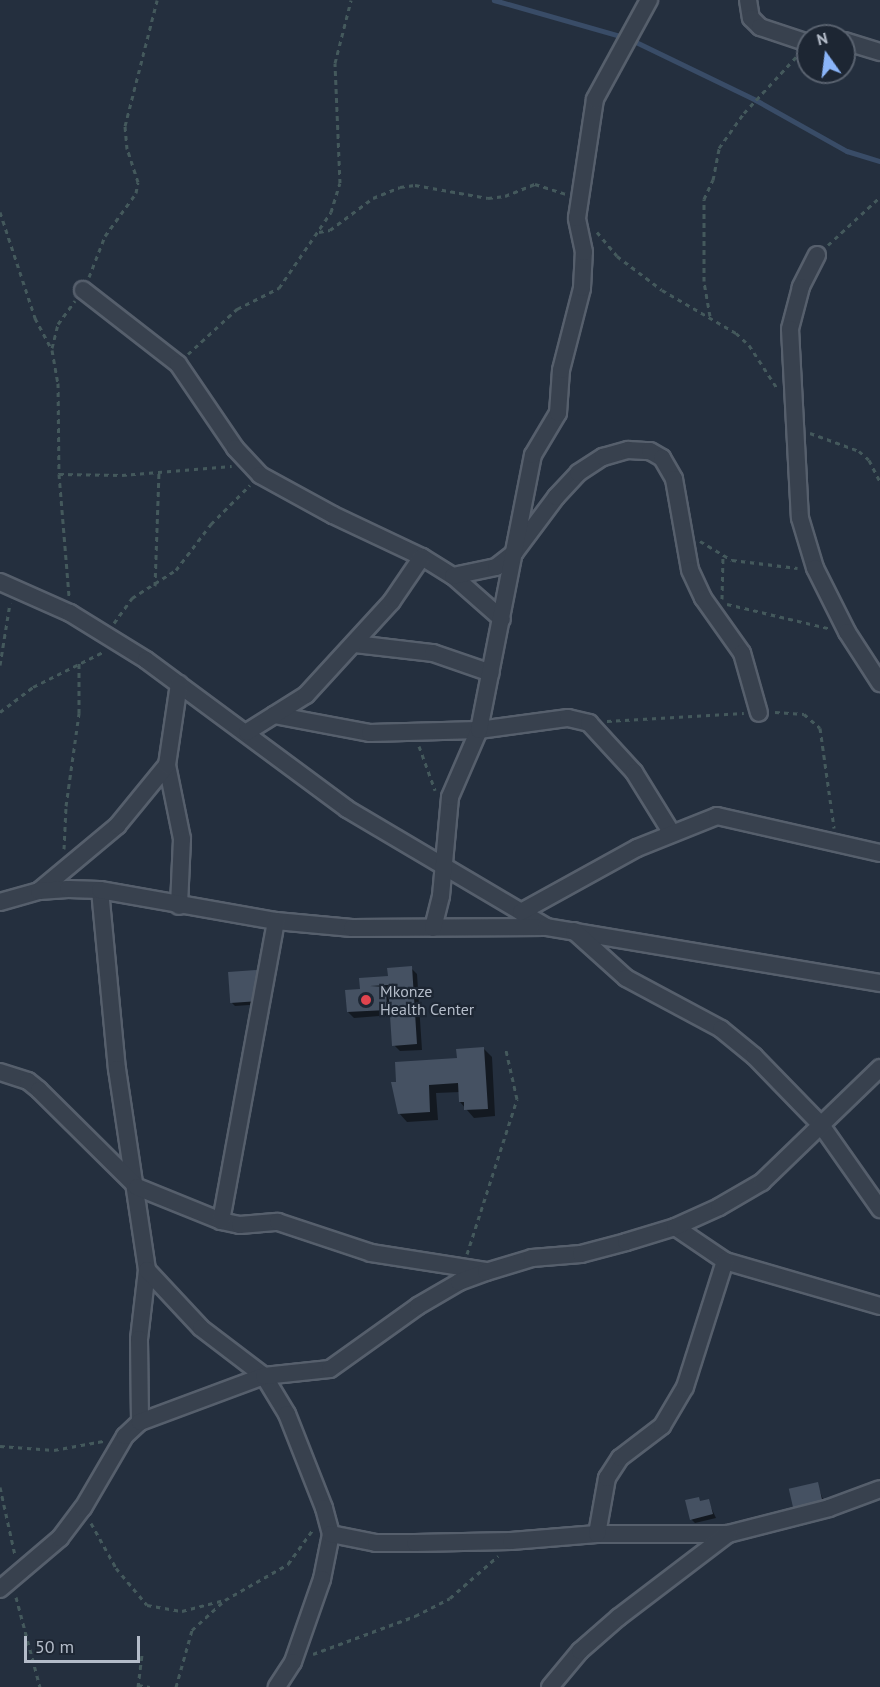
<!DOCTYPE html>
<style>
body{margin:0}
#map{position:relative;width:880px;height:1687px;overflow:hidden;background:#242f3e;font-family:"PT Sans",sans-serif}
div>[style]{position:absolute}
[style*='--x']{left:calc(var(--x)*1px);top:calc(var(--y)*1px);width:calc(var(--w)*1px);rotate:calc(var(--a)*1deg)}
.shadow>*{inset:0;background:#0007}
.stream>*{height:4.5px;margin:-2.25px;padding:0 2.25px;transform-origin:2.25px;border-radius:2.25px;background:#394c67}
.building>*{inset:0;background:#455162;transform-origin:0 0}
.path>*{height:3px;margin-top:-1.5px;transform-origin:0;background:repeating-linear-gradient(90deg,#44595c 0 4.5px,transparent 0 9px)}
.roads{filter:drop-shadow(2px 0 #565f6c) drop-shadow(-2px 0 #565f6c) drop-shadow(0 2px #565f6c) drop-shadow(0 -2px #565f6c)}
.minor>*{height:16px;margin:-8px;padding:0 8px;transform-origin:8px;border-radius:8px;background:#38414e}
.dots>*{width:16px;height:16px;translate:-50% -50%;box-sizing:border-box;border:3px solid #1d2633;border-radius:50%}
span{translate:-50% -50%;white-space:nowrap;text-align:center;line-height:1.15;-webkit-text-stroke:4.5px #1d2633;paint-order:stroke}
.poi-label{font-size:16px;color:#b4bcc9}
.left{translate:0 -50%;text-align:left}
.north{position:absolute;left:796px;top:24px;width:60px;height:60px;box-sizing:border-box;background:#1d2633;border:2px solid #59626f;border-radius:50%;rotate:346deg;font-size:16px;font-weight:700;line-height:24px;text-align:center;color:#b4bcc9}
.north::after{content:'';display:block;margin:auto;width:21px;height:27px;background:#8ab4f8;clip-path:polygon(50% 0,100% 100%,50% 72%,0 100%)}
.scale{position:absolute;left:24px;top:1636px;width:116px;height:27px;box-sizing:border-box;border:3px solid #b4bcc9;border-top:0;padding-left:8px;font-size:18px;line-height:21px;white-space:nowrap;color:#b4bcc9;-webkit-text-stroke:4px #1d2633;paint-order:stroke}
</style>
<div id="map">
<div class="shadow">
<div style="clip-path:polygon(411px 968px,417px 974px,422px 1050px,400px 1051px,394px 1045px,392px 1015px,354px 1018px,348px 1012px,362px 991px,361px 979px,389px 977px)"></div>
<div style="clip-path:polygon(257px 972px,260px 976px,262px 1004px,235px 1006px,231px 1002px)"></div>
<div style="clip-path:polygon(484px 1049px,492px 1057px,495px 1116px,474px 1118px,460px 1102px,460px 1092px,436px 1093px,438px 1120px,407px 1122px,399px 1113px,393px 1084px)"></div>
<div style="clip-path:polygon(817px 1484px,826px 1507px,800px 1513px)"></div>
<div style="clip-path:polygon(708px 1501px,716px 1518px,695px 1523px,691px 1519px)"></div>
</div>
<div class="stream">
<div style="--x:494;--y:0;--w:135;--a:15.9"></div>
<div style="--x:632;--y:40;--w:138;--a:25.8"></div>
<div style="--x:756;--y:100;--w:104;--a:29.3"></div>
<div style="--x:847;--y:151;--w:34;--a:17"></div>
</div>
<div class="building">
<div style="clip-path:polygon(412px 966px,417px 1044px,392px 1046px,388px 985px,370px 986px,386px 987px,387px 1010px,347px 1012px,345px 990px,360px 989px,359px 978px,388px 976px,387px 968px)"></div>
<div style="left:257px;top:970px;width:31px;height:29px;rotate:86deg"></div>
<div style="clip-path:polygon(484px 1047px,488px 1109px,464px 1110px,464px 1102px,459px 1102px,458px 1083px,429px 1085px,430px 1112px,398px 1114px,391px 1082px,396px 1082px,395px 1062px,457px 1058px,456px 1049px)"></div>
<div style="left:818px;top:1482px;width:22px;height:30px;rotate:77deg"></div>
<div style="clip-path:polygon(699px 1497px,700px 1501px,709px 1499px,713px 1514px,690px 1520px,685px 1500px)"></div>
</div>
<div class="path">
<div style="--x:0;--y:212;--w:112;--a:71.7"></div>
<div style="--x:35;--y:318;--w:36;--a:62"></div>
<div style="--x:52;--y:350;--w:34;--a:80"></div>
<div style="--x:58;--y:383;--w:91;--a:89.4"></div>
<div style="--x:59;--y:474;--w:122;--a:85.3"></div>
<div style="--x:319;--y:232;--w:11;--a:-10"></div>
<div style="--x:330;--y:230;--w:54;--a:-36.7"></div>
<div style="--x:373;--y:198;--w:29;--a:-22"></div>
<div style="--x:400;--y:187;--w:15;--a:-8"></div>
<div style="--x:415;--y:185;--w:74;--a:10.1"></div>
<div style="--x:488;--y:198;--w:17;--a:-7"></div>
<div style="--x:505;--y:196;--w:32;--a:-22"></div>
<div style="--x:535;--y:184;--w:33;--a:18"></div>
<div style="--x:597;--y:232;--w:31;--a:50"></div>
<div style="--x:617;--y:256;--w:56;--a:37.1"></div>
<div style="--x:662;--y:290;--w:86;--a:30.2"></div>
<div style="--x:736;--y:333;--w:18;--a:43"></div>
<div style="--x:749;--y:345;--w:51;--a:56.9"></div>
<div style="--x:828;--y:245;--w:71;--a:-42.7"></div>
<div style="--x:89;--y:277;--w:44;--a:-68.7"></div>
<div style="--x:105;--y:236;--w:53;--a:-54.2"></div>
<div style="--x:136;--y:193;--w:11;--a:-80"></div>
<div style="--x:138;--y:182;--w:35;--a:-108"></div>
<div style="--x:127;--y:149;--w:23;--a:-95"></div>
<div style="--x:125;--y:126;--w:130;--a:-75.7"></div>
<div style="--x:710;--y:316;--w:36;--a:-100"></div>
<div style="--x:704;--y:281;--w:82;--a:-90"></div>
<div style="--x:704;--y:199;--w:21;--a:-65"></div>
<div style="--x:713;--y:180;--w:33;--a:-79"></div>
<div style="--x:719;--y:148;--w:43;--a:-54.5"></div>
<div style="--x:744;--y:113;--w:78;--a:-47.1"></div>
<div style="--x:52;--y:348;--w:25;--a:-76"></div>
<div style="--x:58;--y:324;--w:29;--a:-54"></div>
<div style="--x:188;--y:354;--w:67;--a:-42.6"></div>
<div style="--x:237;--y:309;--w:47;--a:-26.6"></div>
<div style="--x:279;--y:288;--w:92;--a:-55.6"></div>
<div style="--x:331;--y:212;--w:30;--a:-73"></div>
<div style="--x:340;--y:183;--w:120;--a:-92.4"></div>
<div style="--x:335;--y:63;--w:65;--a:-75.7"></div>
<div style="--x:810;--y:433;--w:52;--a:20.2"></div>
<div style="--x:859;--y:451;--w:13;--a:42"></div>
<div style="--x:869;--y:460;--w:25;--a:63"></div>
<div style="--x:59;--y:474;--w:63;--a:0.9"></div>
<div style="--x:122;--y:475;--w:110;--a:-4.7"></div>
<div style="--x:700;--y:541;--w:37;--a:31"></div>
<div style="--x:732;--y:560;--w:66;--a:6.9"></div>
<div style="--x:155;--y:586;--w:114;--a:-88"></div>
<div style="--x:722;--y:599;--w:43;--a:-88.7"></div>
<div style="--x:727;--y:604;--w:104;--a:13.4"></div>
<div style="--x:114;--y:623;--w:31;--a:-54"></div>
<div style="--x:132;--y:598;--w:52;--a:-32.5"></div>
<div style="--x:176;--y:570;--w:58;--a:-52.7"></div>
<div style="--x:211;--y:524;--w:55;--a:-45"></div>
<div style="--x:0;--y:665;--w:63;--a:-80.8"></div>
<div style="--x:0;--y:712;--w:41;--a:-37.1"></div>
<div style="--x:33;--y:687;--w:78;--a:-26.6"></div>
<div style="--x:775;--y:712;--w:29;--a:4"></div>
<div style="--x:804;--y:714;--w:21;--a:41"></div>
<div style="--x:820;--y:728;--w:101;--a:82"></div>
<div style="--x:607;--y:721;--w:137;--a:-3.3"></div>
<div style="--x:419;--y:746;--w:47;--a:70"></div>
<div style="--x:64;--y:849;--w:43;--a:-87.3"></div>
<div style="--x:66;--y:806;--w:94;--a:-82"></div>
<div style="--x:79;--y:713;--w:51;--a:-90"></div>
<div style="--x:467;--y:1254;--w:163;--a:-72.1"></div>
<div style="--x:517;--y:1099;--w:50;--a:-102.7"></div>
<div style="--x:0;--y:1446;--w:54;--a:4.2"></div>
<div style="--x:54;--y:1450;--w:50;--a:-10.4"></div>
<div style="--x:0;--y:1487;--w:70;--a:77.6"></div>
<div style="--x:91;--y:1523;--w:51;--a:60.9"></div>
<div style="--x:116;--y:1568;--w:48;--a:50"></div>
<div style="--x:147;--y:1605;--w:36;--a:10"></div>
<div style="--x:182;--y:1611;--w:43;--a:-14.7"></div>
<div style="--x:16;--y:1597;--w:93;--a:75.1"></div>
<div style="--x:313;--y:1654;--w:109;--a:-20.4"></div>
<div style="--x:415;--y:1616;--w:39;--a:-27"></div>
<div style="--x:450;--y:1598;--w:64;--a:-41.2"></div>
<div style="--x:138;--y:1685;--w:12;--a:9"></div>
<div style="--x:138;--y:1687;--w:32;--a:-83"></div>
<div style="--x:176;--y:1687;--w:59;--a:-74.3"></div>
<div style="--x:192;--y:1630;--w:45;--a:-42.3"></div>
<div style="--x:225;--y:1600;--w:73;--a:-29.7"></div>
<div style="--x:288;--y:1564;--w:44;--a:-54.2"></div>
</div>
<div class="roads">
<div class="minor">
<div style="--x:748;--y:0;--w:18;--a:81"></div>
<div style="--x:751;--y:18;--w:13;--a:45"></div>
<div style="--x:760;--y:27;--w:51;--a:18.4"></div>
<div style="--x:844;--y:41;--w:38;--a:17"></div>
<div style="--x:817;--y:255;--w:36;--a:117"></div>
<div style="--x:801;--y:287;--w:43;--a:104.7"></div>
<div style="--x:790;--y:329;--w:189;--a:87"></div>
<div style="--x:800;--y:518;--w:52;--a:73.3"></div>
<div style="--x:815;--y:568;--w:72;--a:63.4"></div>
<div style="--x:847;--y:632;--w:61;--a:57.1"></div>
<div style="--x:83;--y:290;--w:120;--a:37.9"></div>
<div style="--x:178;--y:364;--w:102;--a:55.8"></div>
<div style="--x:235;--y:448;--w:37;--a:47"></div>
<div style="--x:260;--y:475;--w:83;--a:28.7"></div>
<div style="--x:333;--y:515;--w:98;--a:25.3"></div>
<div style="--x:422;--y:557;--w:36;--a:32"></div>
<div style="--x:453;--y:576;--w:65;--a:41.3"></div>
<div style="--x:453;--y:576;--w:44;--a:-11.8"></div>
<div style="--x:496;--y:567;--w:24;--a:-38"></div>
<div style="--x:515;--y:552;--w:69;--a:-53.3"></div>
<div style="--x:556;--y:497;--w:33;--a:-47"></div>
<div style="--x:578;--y:473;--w:30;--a:-33"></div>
<div style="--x:603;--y:457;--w:26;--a:-16"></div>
<div style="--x:628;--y:450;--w:22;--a:3"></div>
<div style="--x:650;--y:451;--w:14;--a:30"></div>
<div style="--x:662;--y:458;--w:24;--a:60"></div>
<div style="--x:674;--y:479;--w:92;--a:80"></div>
<div style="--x:690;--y:570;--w:31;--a:65"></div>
<div style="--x:703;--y:598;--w:67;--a:54.7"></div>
<div style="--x:742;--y:653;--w:62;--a:74.2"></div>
<div style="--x:0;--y:582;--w:77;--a:23.9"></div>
<div style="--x:70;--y:613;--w:89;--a:31.7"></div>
<div style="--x:146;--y:660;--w:250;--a:36.5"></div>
<div style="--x:347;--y:809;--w:230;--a:30.6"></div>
<div style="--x:355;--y:644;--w:79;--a:6.6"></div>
<div style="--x:433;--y:653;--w:61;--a:19"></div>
<div style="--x:274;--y:715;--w:98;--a:10.6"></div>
<div style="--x:370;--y:733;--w:109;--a:-1.6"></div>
<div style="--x:479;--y:730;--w:90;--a:-7.7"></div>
<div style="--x:568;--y:718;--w:22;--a:13"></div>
<div style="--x:589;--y:723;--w:67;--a:47.4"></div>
<div style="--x:634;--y:772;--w:70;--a:58.3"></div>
<div style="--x:247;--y:732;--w:70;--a:-32.1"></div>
<div style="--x:306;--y:695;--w:127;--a:-47.5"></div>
<div style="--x:392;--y:601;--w:53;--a:-55.7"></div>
<div style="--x:167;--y:765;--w:76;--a:78.5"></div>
<div style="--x:182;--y:839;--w:67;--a:92.6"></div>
<div style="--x:100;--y:890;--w:180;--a:84.6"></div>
<div style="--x:117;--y:1069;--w:203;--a:81.5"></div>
<div style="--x:147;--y:1270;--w:69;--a:96.6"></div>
<div style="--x:139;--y:1339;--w:83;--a:89.3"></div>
<div style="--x:39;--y:891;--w:102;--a:-39.8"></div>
<div style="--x:117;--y:826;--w:79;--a:-50.7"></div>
<div style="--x:167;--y:765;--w:82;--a:-81.6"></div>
<div style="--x:0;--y:902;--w:41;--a:-15.8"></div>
<div style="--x:39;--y:891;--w:29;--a:-4"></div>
<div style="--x:68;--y:889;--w:32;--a:2"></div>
<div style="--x:100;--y:890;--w:179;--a:10"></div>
<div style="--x:276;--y:921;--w:76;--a:5.3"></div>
<div style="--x:352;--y:928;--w:194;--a:-0.3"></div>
<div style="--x:546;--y:927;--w:339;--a:9.5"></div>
<div style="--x:521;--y:912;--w:132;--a:-28.9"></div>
<div style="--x:637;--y:848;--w:86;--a:-21.8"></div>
<div style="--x:717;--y:816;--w:167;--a:12.8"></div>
<div style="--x:433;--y:928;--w:33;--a:-76"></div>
<div style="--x:441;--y:896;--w:99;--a:-84.8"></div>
<div style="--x:450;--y:797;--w:73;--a:-66.6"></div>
<div style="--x:479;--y:730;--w:280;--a:-78.9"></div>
<div style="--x:533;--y:455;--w:49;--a:-59.2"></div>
<div style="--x:558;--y:413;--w:43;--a:-86"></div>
<div style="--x:561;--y:370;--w:85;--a:-75.6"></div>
<div style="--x:582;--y:288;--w:36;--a:-87"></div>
<div style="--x:584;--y:252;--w:35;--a:-102"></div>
<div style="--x:577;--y:218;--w:120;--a:-81.4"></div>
<div style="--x:595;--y:99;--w:113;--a:-61.4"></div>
<div style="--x:574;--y:931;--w:70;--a:42.1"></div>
<div style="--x:626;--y:978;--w:108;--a:28.2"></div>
<div style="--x:721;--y:1029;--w:43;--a:39.3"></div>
<div style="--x:754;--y:1056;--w:96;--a:45.8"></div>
<div style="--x:821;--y:1125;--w:103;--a:54.9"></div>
<div style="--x:0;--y:1072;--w:29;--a:18"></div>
<div style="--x:28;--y:1081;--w:14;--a:39"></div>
<div style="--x:39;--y:1090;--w:138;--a:44.7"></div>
<div style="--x:137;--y:1187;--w:91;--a:22"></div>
<div style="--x:221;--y:1221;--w:19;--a:12"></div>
<div style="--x:240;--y:1225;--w:38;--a:-5"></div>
<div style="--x:278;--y:1222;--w:98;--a:18.4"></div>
<div style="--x:371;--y:1253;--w:116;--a:8.9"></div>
<div style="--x:221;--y:1221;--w:305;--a:-79.6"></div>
<div style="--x:675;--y:1227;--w:60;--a:34.2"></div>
<div style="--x:725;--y:1261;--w:161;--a:16.2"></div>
<div style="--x:147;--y:1270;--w:79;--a:47"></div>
<div style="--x:201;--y:1328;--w:79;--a:37.3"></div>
<div style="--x:264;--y:1376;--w:44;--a:58.8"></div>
<div style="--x:287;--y:1414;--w:101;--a:68.5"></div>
<div style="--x:324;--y:1508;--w:27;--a:75"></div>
<div style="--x:331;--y:1534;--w:46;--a:101.3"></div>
<div style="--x:322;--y:1579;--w:88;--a:109.3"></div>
<div style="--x:293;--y:1662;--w:30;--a:123"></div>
<div style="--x:331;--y:1534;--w:46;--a:11.3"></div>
<div style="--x:376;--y:1543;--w:39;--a:0"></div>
<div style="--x:415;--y:1543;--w:96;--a:-1.2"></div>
<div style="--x:511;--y:1541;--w:86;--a:-4.7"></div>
<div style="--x:597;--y:1534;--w:131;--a:0"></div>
<div style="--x:728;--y:1534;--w:104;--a:-14.4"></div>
<div style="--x:829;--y:1508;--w:54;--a:-20.4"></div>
<div style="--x:597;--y:1534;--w:57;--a:-79.9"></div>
<div style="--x:607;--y:1478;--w:24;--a:-57"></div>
<div style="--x:620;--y:1458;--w:53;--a:-37.3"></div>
<div style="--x:662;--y:1426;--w:45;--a:-59.5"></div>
<div style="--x:685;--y:1387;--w:132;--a:-72.4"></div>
<div style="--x:0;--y:1589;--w:79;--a:-40.4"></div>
<div style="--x:60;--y:1538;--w:38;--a:-53"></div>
<div style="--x:83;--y:1508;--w:83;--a:-59.7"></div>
<div style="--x:125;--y:1436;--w:21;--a:-43"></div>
<div style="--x:140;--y:1422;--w:132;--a:-20.4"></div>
<div style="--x:264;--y:1376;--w:66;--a:-6.1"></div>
<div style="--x:330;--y:1369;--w:108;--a:-35.6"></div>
<div style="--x:418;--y:1306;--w:48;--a:-30.3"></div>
<div style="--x:459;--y:1282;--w:29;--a:-20"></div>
<div style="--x:486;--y:1272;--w:48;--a:-16.9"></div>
<div style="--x:532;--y:1258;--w:49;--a:-4.7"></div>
<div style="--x:581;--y:1254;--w:47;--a:-14.9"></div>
<div style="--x:626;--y:1242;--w:51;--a:-17"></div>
<div style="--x:675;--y:1227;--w:48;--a:-24.4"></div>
<div style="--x:719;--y:1207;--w:50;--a:-30.2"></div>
<div style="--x:762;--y:1182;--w:164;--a:-44"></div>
<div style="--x:550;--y:1687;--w:47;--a:-50.2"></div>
<div style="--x:580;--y:1651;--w:52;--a:-41.1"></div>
<div style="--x:619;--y:1617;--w:137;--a:-37.3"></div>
</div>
</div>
<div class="dots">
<div style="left:366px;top:1000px;background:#e0444e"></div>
</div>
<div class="poi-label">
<span class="left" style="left:380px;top:1000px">Mkonze<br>Health Center</span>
</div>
<div class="north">N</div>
<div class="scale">50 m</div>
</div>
